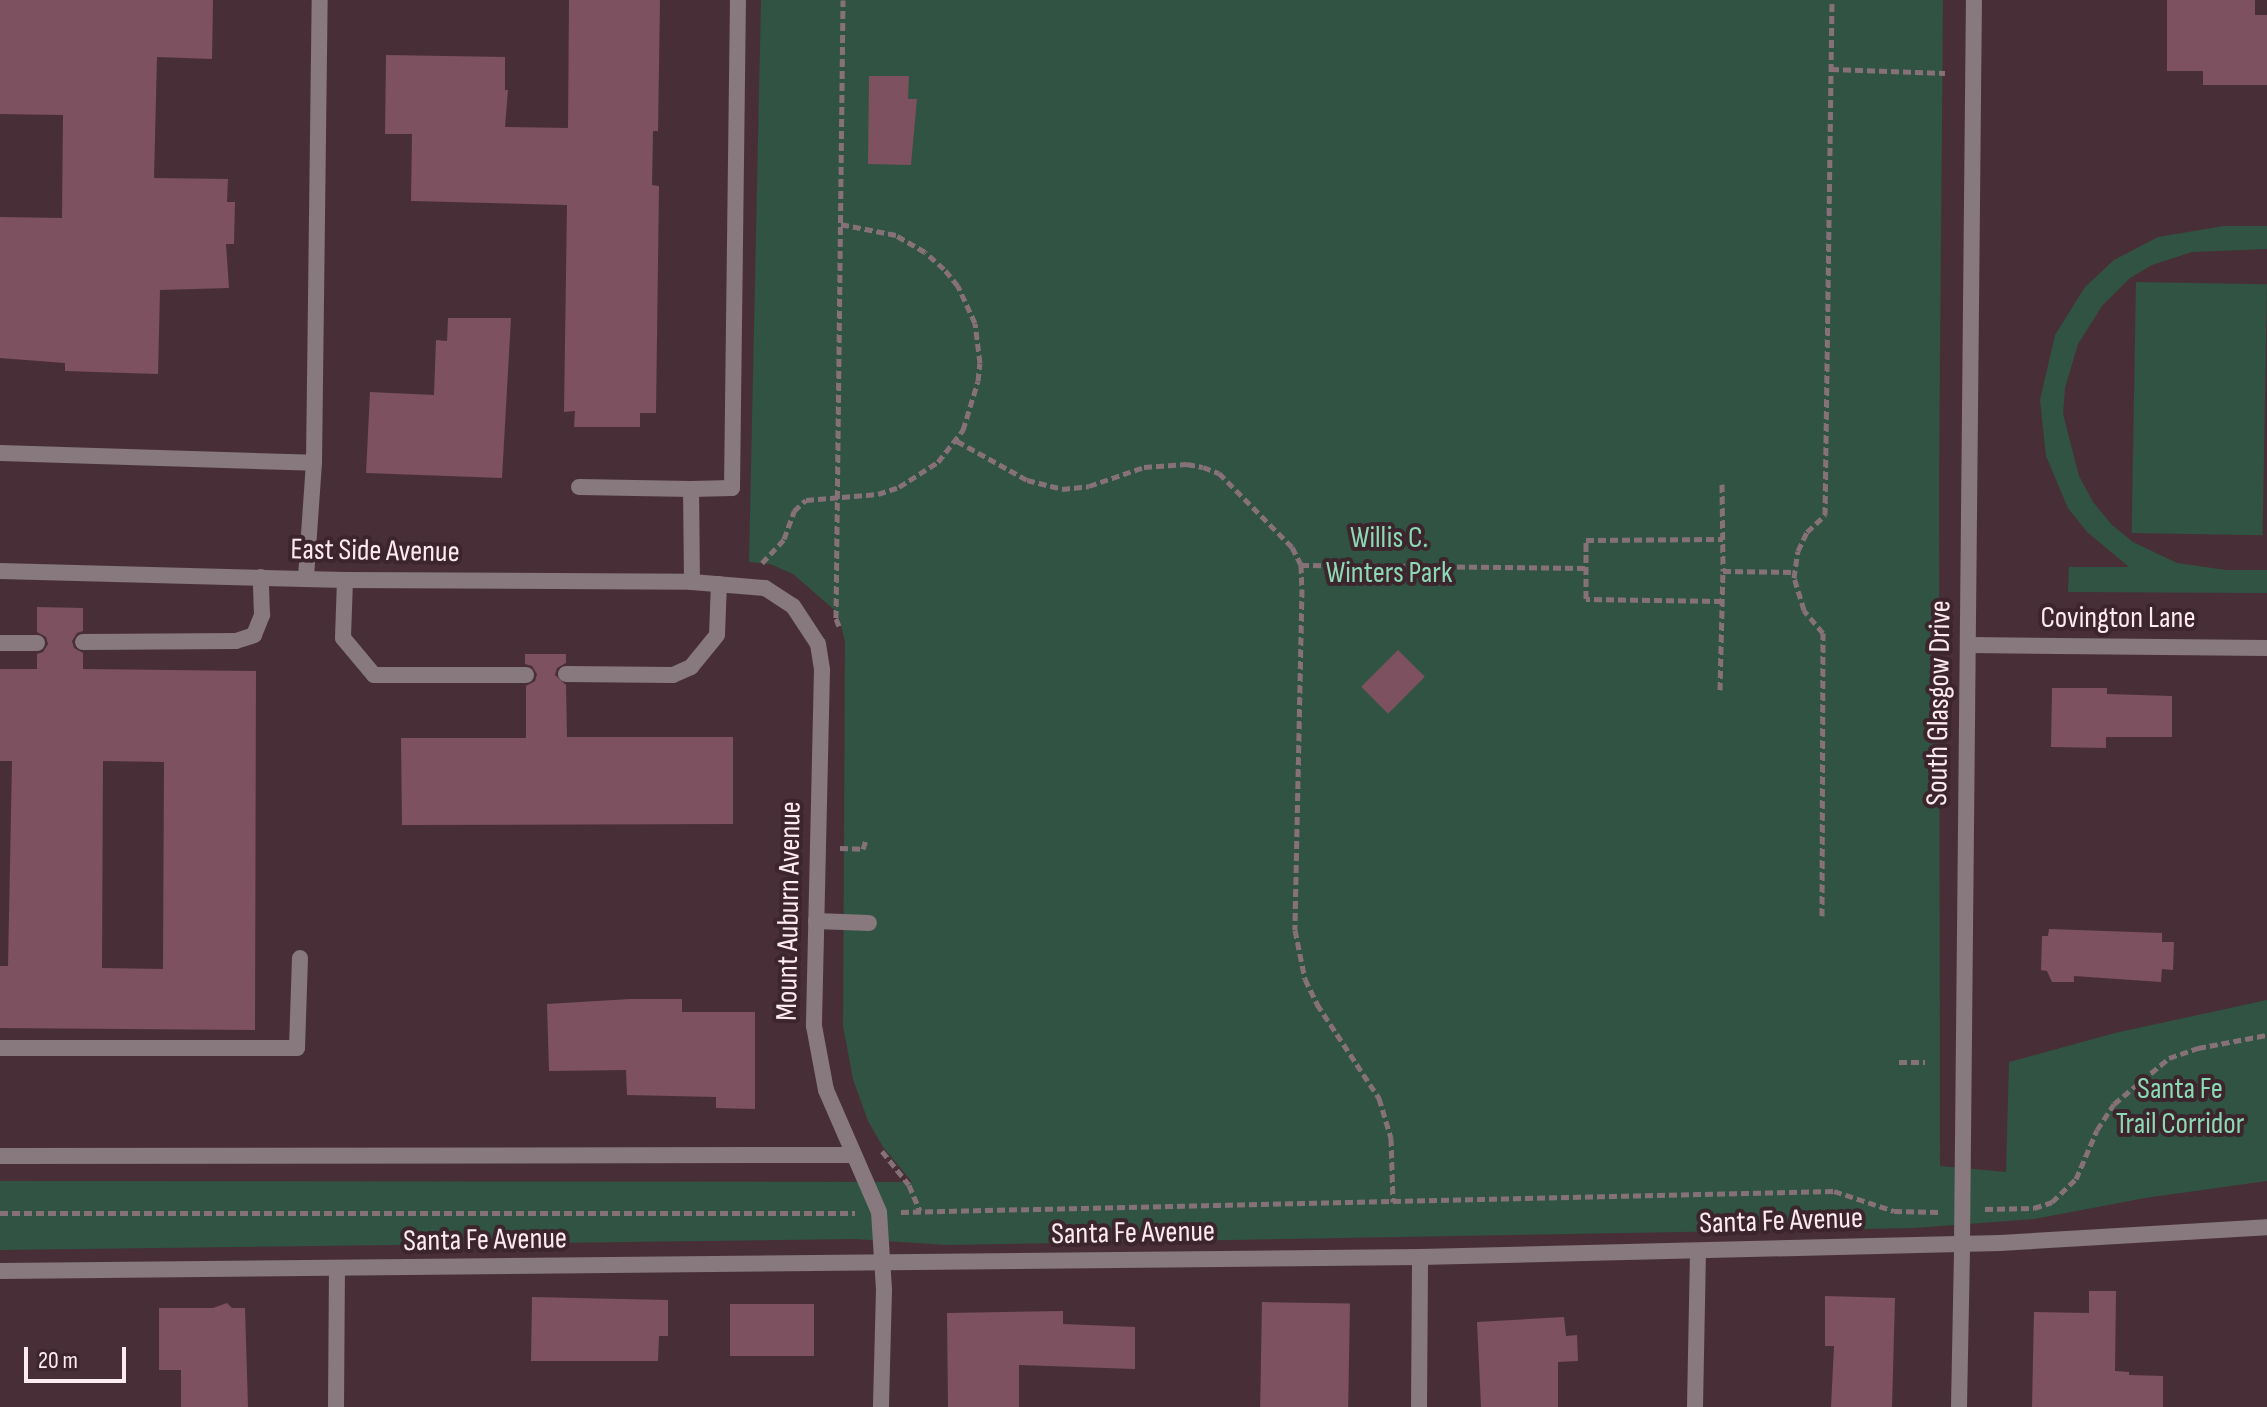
<!DOCTYPE html>
<style>
body{margin:0}
#map{position:relative;width:2267px;height:1407px;overflow:hidden;background:#482f37;font-family:"Sofia Sans Condensed",sans-serif}
div>[style]{position:absolute}
[style*='--x']{left:calc(var(--x)*1px);top:calc(var(--y)*1px);width:calc(var(--w)*1px);rotate:calc(var(--a)*1deg)}
.green>*{inset:0;background:#305343;transform-origin:0 0}
.building>*{inset:0;background:#7d5160;transform-origin:0 0}
.path>*{height:5px;margin-top:-2.5px;transform-origin:0;background:repeating-linear-gradient(90deg,#877178 0 8px,transparent 0 12px)}
.service>*{height:16px;margin:-8px;padding:0 8px;transform-origin:8px;border-radius:8px;background:#87797d}
.minor>*{height:16px;margin:-8px;padding:0 8px;transform-origin:8px;border-radius:8px;background:#87797d}
.tertiary>*{height:16px;margin:-8px;padding:0 8px;transform-origin:8px;border-radius:8px;background:#87797d}
span{translate:-50% -50%;white-space:nowrap;text-align:center;line-height:1.15;-webkit-text-stroke:8px #3d252d;paint-order:stroke}
.park-label{font-size:30px;color:#8bd9b5}
.street-label{font-size:30px;color:#fcebf0}
.scale{position:absolute;left:24px;top:1347px;width:102px;height:36px;box-sizing:border-box;border:4px solid #fcebf0;border-top:0;padding-left:10px;font-size:24px;line-height:28px;white-space:nowrap;color:#fcebf0;-webkit-text-stroke:6px #3d252d;paint-order:stroke}
</style>
<div id="map">
<div class="green">
<div style="clip-path:polygon(761px 0,1943px 0,1939px 477px,1940px 1166px,2006px 1172px,2009px 1062px,2115px 1033px,2267px 1000px,2267px 1181px,2145px 1198px,2034px 1219px,1914px 1228px,947px 1245px,855px 1239px,0 1250px,0 1181px,912px 1182px,883px 1147px,868px 1121px,853px 1079px,843px 1026px,845px 642px,838px 613px,793px 574px,770px 564px,749px 562px)"></div>
<div style="clip-path:polygon(2224px 226px,2267px 226px,2267px 249px,2192px 252px,2152px 265px,2130px 278px,2102px 306px,2078px 344px,2065px 388px,2063px 414px,2079px 476px,2093px 502px,2112px 525px,2133px 542px,2177px 563px,2226px 570px,2267px 570px,2267px 593px,2068px 592px,2069px 567px,2129px 567px,2087px 532px,2068px 508px,2046px 456px,2040px 400px,2055px 335px,2085px 287px,2114px 260px,2158px 237px)"></div>
<div style="left:2136px;top:282px;width:131px;height:251px;rotate:1deg"></div>
</div>
<div class="building">
<div style="clip-path:polygon(0 0,213px 0,212px 59px,157px 57px,154px 178px,228px 179px,227px 202px,235px 202px,234px 244px,226px 244px,229px 288px,160px 290px,158px 374px,65px 371px,65px 363px,0 358px,0 217px,62px 218px,63px 115px,0 114px)"></div>
<div style="clip-path:polygon(569px 0,660px 0,658px 131px,653px 131px,652px 185px,659px 186px,656px 413px,640px 413px,640px 427px,574px 427px,575px 411px,564px 412px,567px 205px,411px 201px,412px 134px,385px 134px,386px 55px,505px 57px,505px 90px,508px 90px,505px 127px,568px 128px)"></div>
<div style="clip-path:polygon(2167px 0,2255px 0,2255px 15px,2267px 15px,2267px 85px,2203px 85px,2203px 71px,2167px 71px)"></div>
<div style="clip-path:polygon(869px 76px,909px 76px,908px 99px,917px 99px,911px 165px,868px 164px)"></div>
<div style="clip-path:polygon(448px 318px,511px 318px,502px 478px,366px 473px,370px 392px,434px 395px,436px 340px,447px 341px)"></div>
<div style="clip-path:polygon(evenodd,37px 607px,83px 608px,83px 631px,77px 633px,72px 641px,74px 648px,83px 653px,83px 669px,256px 671px,255px 1030px,0 1028px,0 966px,8px 966px,12px 761px,0 761px,0 669px,37px 669px,37px 654px,43px 652px,48px 644px,46px 637px,37px 632px,37px 607px,103px 761px,164px 762px,163px 969px,102px 968px,103px 761px)"></div>
<div style="left:1398px;top:650px;width:38px;height:52px;rotate:45deg"></div>
<div style="clip-path:polygon(525px 654px,566px 654px,566px 663px,557px 668px,555px 675px,566px 685px,567px 737px,733px 737px,733px 824px,402px 825px,401px 738px,526px 738px,526px 686px,535px 681px,537px 674px,532px 666px,525px 664px)"></div>
<div style="clip-path:polygon(2052px 688px,2107px 688px,2107px 694px,2172px 696px,2172px 737px,2106px 737px,2106px 748px,2051px 747px)"></div>
<div style="clip-path:polygon(2049px 929px,2162px 933px,2162px 942px,2174px 942px,2173px 970px,2162px 969px,2161px 982px,2074px 976px,2074px 982px,2052px 982px,2047px 971px,2041px 970px,2042px 936px,2048px 936px)"></div>
<div style="clip-path:polygon(630px 999px,682px 999px,682px 1012px,755px 1012px,755px 1109px,716px 1108px,716px 1097px,627px 1095px,626px 1070px,549px 1071px,547px 1004px)"></div>
<div style="clip-path:polygon(2089px 1291px,2116px 1291px,2115px 1371px,2129px 1372px,2129px 1375px,2163px 1376px,2163px 1407px,2032px 1407px,2034px 1312px,2089px 1313px)"></div>
<div style="clip-path:polygon(1825px 1296px,1895px 1298px,1892px 1407px,1831px 1407px,1834px 1346px,1825px 1346px)"></div>
<div style="clip-path:polygon(532px 1297px,668px 1300px,668px 1336px,659px 1336px,658px 1361px,531px 1361px)"></div>
<div style="left:1262px;top:1302px;width:88px;height:105px;rotate:1deg"></div>
<div style="clip-path:polygon(227px 1303px,232px 1308px,245px 1308px,248px 1407px,181px 1407px,181px 1370px,159px 1370px,159px 1308px,213px 1308px)"></div>
<div style="left:730px;top:1304px;width:84px;height:52px"></div>
<div style="clip-path:polygon(1063px 1311px,1063px 1324px,1135px 1327px,1135px 1369px,1019px 1365px,1019px 1407px,948px 1407px,947px 1313px)"></div>
<div style="clip-path:polygon(1564px 1317px,1566px 1336px,1577px 1335px,1578px 1361px,1558px 1362px,1558px 1407px,1481px 1407px,1477px 1322px)"></div>
</div>
<div class="path">
<div style="--x:1831;--y:69;--w:114;--a:2"></div>
<div style="--x:957;--y:441;--w:80;--a:29.1"></div>
<div style="--x:1027;--y:480;--w:36;--a:14"></div>
<div style="--x:1062;--y:489;--w:27;--a:-6"></div>
<div style="--x:1089;--y:486;--w:58;--a:-19.1"></div>
<div style="--x:1144;--y:467;--w:43;--a:-4"></div>
<div style="--x:1187;--y:464;--w:16;--a:11"></div>
<div style="--x:1203;--y:467;--w:17;--a:21"></div>
<div style="--x:1219;--y:473;--w:104;--a:45.4"></div>
<div style="--x:1292;--y:547;--w:20;--a:63"></div>
<div style="--x:1301;--y:565;--w:24;--a:88"></div>
<div style="--x:1302;--y:589;--w:341;--a:91.2"></div>
<div style="--x:1295;--y:930;--w:50;--a:78.5"></div>
<div style="--x:1305;--y:979;--w:28;--a:64"></div>
<div style="--x:1317;--y:1004;--w:113;--a:56.6"></div>
<div style="--x:1379;--y:1098;--w:42;--a:73.3"></div>
<div style="--x:1391;--y:1138;--w:64;--a:88.2"></div>
<div style="--x:1722;--y:484;--w:87;--a:89.3"></div>
<div style="--x:1723;--y:571;--w:71;--a:0.8"></div>
<div style="--x:762;--y:563;--w:33;--a:-47"></div>
<div style="--x:784;--y:539;--w:30;--a:-70"></div>
<div style="--x:794;--y:511;--w:16;--a:-43"></div>
<div style="--x:806;--y:500;--w:72;--a:-4.8"></div>
<div style="--x:878;--y:494;--w:22;--a:-18"></div>
<div style="--x:899;--y:487;--w:46;--a:-32.7"></div>
<div style="--x:938;--y:462;--w:41;--a:-52"></div>
<div style="--x:963;--y:430;--w:51;--a:-73"></div>
<div style="--x:978;--y:381;--w:18;--a:-84"></div>
<div style="--x:980;--y:363;--w:40;--a:-97.1"></div>
<div style="--x:975;--y:323;--w:41;--a:-114.7"></div>
<div style="--x:958;--y:286;--w:22;--a:-129"></div>
<div style="--x:944;--y:269;--w:25;--a:-138"></div>
<div style="--x:925;--y:252;--w:34;--a:-150"></div>
<div style="--x:896;--y:235;--w:57;--a:-168.9"></div>
<div style="--x:1301;--y:565;--w:285;--a:0.6"></div>
<div style="--x:1722;--y:601;--w:136;--a:-179.2"></div>
<div style="--x:1586;--y:599;--w:59;--a:-90"></div>
<div style="--x:1586;--y:540;--w:137;--a:-0.4"></div>
<div style="--x:839;--y:626;--w:9;--a:-111"></div>
<div style="--x:836;--y:618;--w:618;--a:-89.35"></div>
<div style="--x:1720;--y:690;--w:119;--a:-88.6"></div>
<div style="--x:840;--y:848;--w:23;--a:2"></div>
<div style="--x:863;--y:849;--w:9;--a:-72"></div>
<div style="--x:1822;--y:916;--w:283;--a:-89.8"></div>
<div style="--x:1823;--y:633;--w:30;--a:-130"></div>
<div style="--x:1804;--y:610;--w:34;--a:-107"></div>
<div style="--x:1794;--y:578;--w:27;--a:-82"></div>
<div style="--x:1798;--y:551;--w:21;--a:-65"></div>
<div style="--x:1807;--y:532;--w:25;--a:-43"></div>
<div style="--x:1825;--y:515;--w:515;--a:-89.22"></div>
<div style="--x:1899;--y:1062;--w:26;--a:0"></div>
<div style="--x:882;--y:1151;--w:43;--a:51.5"></div>
<div style="--x:909;--y:1185;--w:28;--a:67"></div>
<div style="--x:1985;--y:1209;--w:49;--a:-1.2"></div>
<div style="--x:2034;--y:1208;--w:19;--a:-18"></div>
<div style="--x:2052;--y:1202;--w:33;--a:-44"></div>
<div style="--x:2076;--y:1179;--w:53;--a:-66.8"></div>
<div style="--x:2097;--y:1130;--w:31;--a:-57"></div>
<div style="--x:2114;--y:1104;--w:72;--a:-39.9"></div>
<div style="--x:2169;--y:1058;--w:31;--a:-19"></div>
<div style="--x:2198;--y:1048;--w:70;--a:-10.7"></div>
<div style="--x:901;--y:1212;--w:933;--a:-1.29"></div>
<div style="--x:1834;--y:1191;--w:63;--a:18.4"></div>
<div style="--x:1894;--y:1211;--w:45;--a:1.3"></div>
<div style="--x:0;--y:1213;--w:855;--a:0"></div>
</div>
<div class="service">
<div style="--x:0;--y:453;--w:314;--a:1.8"></div>
<div style="--x:579;--y:487;--w:112;--a:1"></div>
<div style="--x:306;--y:577;--w:114;--a:-86"></div>
<div style="--x:314;--y:463;--w:463;--a:-89.3"></div>
<div style="--x:345;--y:580;--w:58;--a:92"></div>
<div style="--x:343;--y:638;--w:48;--a:50"></div>
<div style="--x:374;--y:675;--w:152;--a:0"></div>
<div style="--x:692;--y:582;--w:93;--a:-90.6"></div>
<div style="--x:691;--y:489;--w:41;--a:-1.4"></div>
<div style="--x:732;--y:488;--w:488;--a:-89.3"></div>
<div style="--x:83;--y:642;--w:153;--a:-0.4"></div>
<div style="--x:236;--y:641;--w:19;--a:-18"></div>
<div style="--x:254;--y:635;--w:22;--a:-68"></div>
<div style="--x:262;--y:615;--w:38;--a:-92"></div>
<div style="--x:0;--y:643;--w:37;--a:0"></div>
<div style="--x:566;--y:674;--w:107;--a:0.5"></div>
<div style="--x:673;--y:675;--w:20;--a:-24"></div>
<div style="--x:691;--y:667;--w:41;--a:-50.9"></div>
<div style="--x:717;--y:635;--w:51;--a:-87.8"></div>
<div style="--x:816;--y:921;--w:53;--a:2.2"></div>
<div style="--x:0;--y:1048;--w:297;--a:0"></div>
<div style="--x:297;--y:1048;--w:90;--a:-88.1"></div>
<div style="--x:1695;--y:1407;--w:156;--a:-88.9"></div>
</div>
<div class="minor">
<div style="--x:0;--y:571;--w:345;--a:1.5"></div>
<div style="--x:345;--y:580;--w:347;--a:0.3"></div>
<div style="--x:692;--y:582;--w:73;--a:4.7"></div>
<div style="--x:765;--y:588;--w:33;--a:33"></div>
<div style="--x:793;--y:606;--w:45;--a:56.7"></div>
<div style="--x:818;--y:644;--w:26;--a:81"></div>
<div style="--x:822;--y:670;--w:356;--a:91.3"></div>
<div style="--x:814;--y:1026;--w:65;--a:79.4"></div>
<div style="--x:826;--y:1090;--w:133;--a:66.5"></div>
<div style="--x:879;--y:1212;--w:78;--a:86.3"></div>
<div style="--x:884;--y:1290;--w:117;--a:91.5"></div>
<div style="--x:1969;--y:645;--w:298;--a:0.6"></div>
<div style="--x:0;--y:1156;--w:854;--a:-0.07"></div>
<div style="--x:0;--y:1271;--w:1420;--a:-0.56"></div>
<div style="--x:1420;--y:1257;--w:580;--a:-1.38"></div>
<div style="--x:2000;--y:1243;--w:267;--a:-3.4"></div>
<div style="--x:336;--y:1407;--w:137;--a:-89.6"></div>
<div style="--x:1419;--y:1407;--w:150;--a:-89.6"></div>
<div style="--x:1959;--y:1407;--w:163;--a:-88.9"></div>
</div>
<div class="tertiary">
<div style="--x:1962;--y:1244;--w:1244;--a:-89.45"></div>
</div>
<div class="park-label">
<span style="left:1389px;top:555px">Willis C.<br>Winters Park</span>
<span style="left:2180px;top:1106px">Santa Fe<br>Trail Corridor</span>
</div>
<div class="street-label">
<span style="left:375px;top:551px;rotate:1deg">East Side Avenue</span>
<span style="left:2118px;top:618px">Covington Lane</span>
<span style="left:1939px;top:703px;rotate:-89deg">South Glasgow Drive</span>
<span style="left:789px;top:911px;rotate:-89deg">Mount Auburn Avenue</span>
<span style="left:1781px;top:1221px;rotate:-2deg">Santa Fe Avenue</span>
<span style="left:1133px;top:1233px;rotate:-1deg">Santa Fe Avenue</span>
<span style="left:485px;top:1240px;rotate:-1deg">Santa Fe Avenue</span>
</div>
<div class="scale">20 m</div>
</div>
